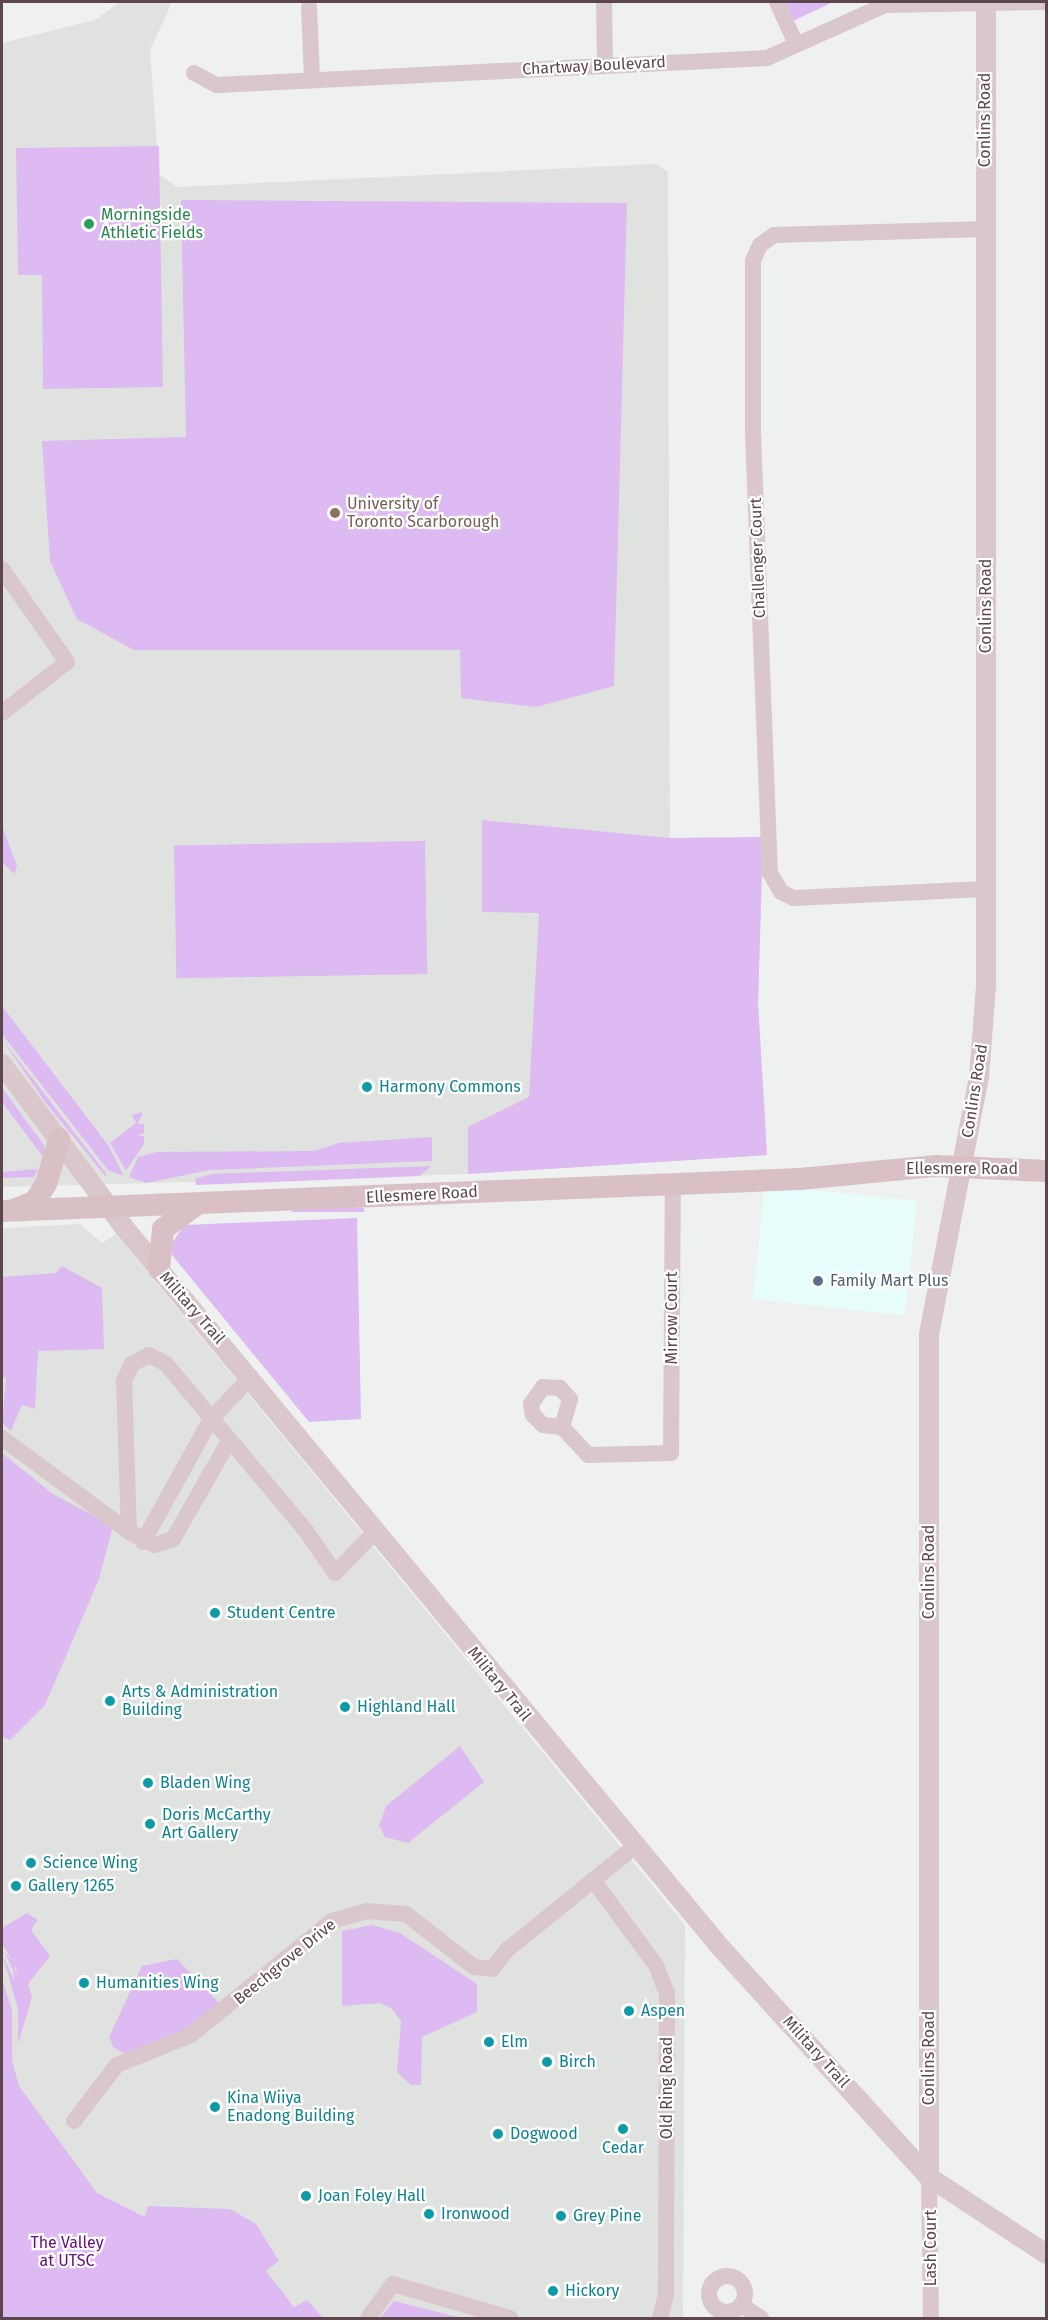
<!DOCTYPE html>
<style>
body{margin:0}
#map{position:relative;width:1048px;height:2320px;overflow:hidden;background:#eef1ef;font-family:"Fira Sans",sans-serif}
div>[style]{position:absolute}
[style*='--x']{left:calc(var(--x)*1px);top:calc(var(--y)*1px);width:calc(var(--w)*1px);rotate:calc(var(--a)*1deg)}
.commercial>*{inset:0;background:#e6fdfc;transform-origin:0 0}
.education>*{inset:0;background:#e0e2e0}
.green>*{inset:0;background:#ddbaf1;transform-origin:0 0}
.minor>*{height:16px;margin:-8px;padding:0 8px;transform-origin:8px;border-radius:8px;background:#d9c7cc}
.minor>.ring{margin:-8px;padding:0;box-sizing:content-box;background:none;border:16px solid #d9c7cc;border-radius:50%}
.tertiary>*{height:20px;margin:-10px;padding:0 10px;transform-origin:10px;border-radius:10px;background:#d9c7cc}
.secondary>*{height:22px;margin:-11px;padding:0 11px;transform-origin:11px;border-radius:11px;background:#d8c0c5}
.dots>*{width:16px;height:16px;translate:-50% -50%;box-sizing:border-box;border:3px solid #fff;border-radius:50%}
span{translate:-50% -50%;white-space:nowrap;text-align:center;line-height:1.15;-webkit-text-stroke:4.5px #fff;paint-order:stroke}
.street-label{font-size:16px;color:#5d454c}
.leisure-label{font-size:16px;color:#27864d}
.left{translate:0 -50%;text-align:left}
.education-label{font-size:16px;color:#785e54}
.culture-label{font-size:16px;color:#0d838f}
.service-label{font-size:16px;color:#4e5e75}
.park-label{font-size:16px;color:#661183}
.frame{position:absolute;inset:0;border:3px solid #5d454c;pointer-events:none}
</style>
<div id="map">
<div class="commercial">
<div style="left:917px;top:1201px;width:115px;height:153px;rotate:96deg"></div>
</div>
<div class="education">
<div style="clip-path:polygon(120px 2px,172px 2px,150px 51px,159px 174px,177px 187px,656px 164px,668px 172px,670px 838px,763px 837px,758px 1003px,767px 1155px,468px 1174px,2px 1187px,2px 43px,95px 20px)"></div>
<div style="clip-path:polygon(80px 1224px,102px 1243px,116px 1234px,685px 1925px,683px 2318px,2px 2318px,2px 1228px)"></div>
</div>
<div class="green">
<div style="clip-path:polygon(786px 2px,833px 2px,793px 21px)"></div>
<div style="clip-path:polygon(159px 146px,163px 387px,43px 389px,42px 275px,18px 275px,16px 148px)"></div>
<div style="clip-path:polygon(181px 200px,627px 203px,614px 686px,536px 707px,461px 698px,460px 650px,134px 650px,77px 619px,50px 561px,42px 441px,186px 437px)"></div>
<div style="clip-path:polygon(482px 820px,670px 838px,763px 837px,758px 1003px,767px 1155px,468px 1174px,468px 1127px,529px 1097px,539px 913px,482px 912px)"></div>
<div style="clip-path:polygon(2px 826px,17px 866px,14px 874px,2px 862px)"></div>
<div style="left:425px;top:841px;width:133px;height:251px;rotate:89deg"></div>
<div style="clip-path:polygon(2px 1006px,108px 1145px,124px 1176px,108px 1170px,2px 1034px)"></div>
<div style="clip-path:polygon(2px 1039px,105px 1172px,107px 1178px,45px 1102px)"></div>
<div style="clip-path:polygon(2px 1088px,44px 1145px,44px 1158px,2px 1102px)"></div>
<div style="clip-path:polygon(143px 1112px,138px 1124px,144px 1124px,144px 1133px,138px 1136px,144px 1136px,144px 1144px,126px 1171px,110px 1143px,136px 1123px,132px 1115px)"></div>
<div style="clip-path:polygon(432px 1137px,432px 1161px,210px 1170px,146px 1183px,129px 1177px,138px 1157px,157px 1152px,314px 1151px,339px 1143px)"></div>
<div style="clip-path:polygon(431px 1166px,420px 1176px,196px 1185px,195px 1179px,211px 1174px)"></div>
<div style="clip-path:polygon(38px 1169px,34px 1177px,2px 1178px,2px 1172px)"></div>
<div style="left:364px;top:1208px;width:4px;height:72px;rotate:90deg"></div>
<div style="clip-path:polygon(357px 1218px,361px 1419px,309px 1422px,172px 1255px,172px 1243px,184px 1225px)"></div>
<div style="clip-path:polygon(62px 1266px,102px 1288px,104px 1349px,38px 1351px,35px 1409px,22px 1405px,11px 1431px,2px 1423px,6px 1379px,2px 1375px,2px 1277px,56px 1273px)"></div>
<div style="clip-path:polygon(2px 1453px,53px 1494px,113px 1526px,99px 1579px,45px 1705px,10px 1740px,2px 1737px)"></div>
<div style="clip-path:polygon(460px 1746px,484px 1782px,408px 1843px,385px 1837px,379px 1825px,386px 1806px)"></div>
<div style="clip-path:polygon(27px 1913px,38px 1920px,31px 1930px,50px 1956px,28px 1984px,32px 1997px,18px 2044px,18px 2009px,2px 1954px,14px 1980px,13px 1970px,4px 1951px,14px 1964px,17px 1979px,16px 1968px,2px 1943px,2px 1928px)"></div>
<div style="clip-path:polygon(372px 1925px,400px 1933px,477px 1984px,477px 2012px,422px 2037px,421px 2085px,411px 2085px,397px 2072px,401px 2021px,392px 2009px,380px 2003px,342px 2006px,342px 1931px)"></div>
<div style="clip-path:polygon(177px 1959px,221px 2005px,160px 2046px,125px 2054px,113px 2047px,109px 2037px,142px 1966px)"></div>
<div style="clip-path:polygon(2px 1979px,12px 2010px,12px 2060px,19px 2086px,97px 2193px,145px 2217px,148px 2206px,230px 2209px,256px 2224px,279px 2261px,266px 2271px,294px 2307px,307px 2300px,323px 2318px,2px 2318px)"></div>
<div style="clip-path:polygon(394px 2301px,461px 2318px,462px 2318px,380px 2318px)"></div>
</div>
<div class="minor">
<div style="--x:604;--y:2;--w:63;--a:89.1"></div>
<div style="--x:777;--y:2;--w:46;--a:65.7"></div>
<div style="--x:309;--y:7;--w:72;--a:87.6"></div>
<div style="--x:194;--y:73;--w:26;--a:28"></div>
<div style="--x:217;--y:85;--w:551;--a:-2.81"></div>
<div style="--x:767;--y:58;--w:129;--a:-24.2"></div>
<div style="--x:885;--y:5;--w:161;--a:-1.1"></div>
<div style="--x:985;--y:229;--w:211;--a:178.4"></div>
<div style="--x:774;--y:235;--w:17;--a:144"></div>
<div style="--x:760;--y:245;--w:17;--a:114"></div>
<div style="--x:753;--y:261;--w:172;--a:90"></div>
<div style="--x:753;--y:433;--w:440;--a:87.8"></div>
<div style="--x:770;--y:873;--w:22;--a:60"></div>
<div style="--x:781;--y:892;--w:14;--a:25"></div>
<div style="--x:794;--y:898;--w:192;--a:-2.7"></div>
<div style="--x:2;--y:569;--w:113;--a:55"></div>
<div style="--x:67;--y:662;--w:83;--a:141.9"></div>
<div style="--x:562;--y:1427;--w:29;--a:-74"></div>
<div style="--x:570;--y:1399;--w:15;--a:-132"></div>
<div style="--x:560;--y:1388;--w:17;--a:-177"></div>
<div style="--x:543;--y:1387;--w:21;--a:125"></div>
<div style="--x:531;--y:1404;--w:11;--a:80"></div>
<div style="--x:533;--y:1415;--w:14;--a:45"></div>
<div style="--x:543;--y:1425;--w:19;--a:6"></div>
<div style="--x:562;--y:1427;--w:38;--a:47"></div>
<div style="--x:588;--y:1455;--w:83;--a:-1.4"></div>
<div style="--x:671;--y:1453;--w:270;--a:-89.6"></div>
<div style="--x:2;--y:1438;--w:158;--a:36.5"></div>
<div style="--x:229;--y:1441;--w:113;--a:119.7"></div>
<div style="--x:173;--y:1539;--w:19;--a:162"></div>
<div style="--x:155;--y:1545;--w:29;--a:-153"></div>
<div style="--x:129;--y:1532;--w:151;--a:-91.9"></div>
<div style="--x:124;--y:1381;--w:19;--a:-65"></div>
<div style="--x:132;--y:1364;--w:19;--a:-28"></div>
<div style="--x:149;--y:1355;--w:19;--a:28"></div>
<div style="--x:166;--y:1364;--w:218;--a:50"></div>
<div style="--x:306;--y:1531;--w:51;--a:55.4"></div>
<div style="--x:335;--y:1573;--w:59;--a:-45.7"></div>
<div style="--x:143;--y:1542;--w:141;--a:-61.1"></div>
<div style="--x:211;--y:1419;--w:58;--a:-46.4"></div>
<div style="--x:593;--y:1880;--w:106;--a:53.5"></div>
<div style="--x:656;--y:1965;--w:30;--a:69"></div>
<div style="--x:667;--y:1993;--w:302;--a:90.2"></div>
<div style="--x:666;--y:2295;--w:24;--a:105"></div>
<div style="--x:74;--y:2121;--w:71;--a:-52.5"></div>
<div style="--x:117;--y:2065;--w:80;--a:-22.1"></div>
<div style="--x:191;--y:2035;--w:181;--a:-39"></div>
<div style="--x:332;--y:1921;--w:35;--a:-16"></div>
<div style="--x:366;--y:1911;--w:40;--a:4.3"></div>
<div style="--x:406;--y:1914;--w:86;--a:37.9"></div>
<div style="--x:474;--y:1967;--w:18;--a:6"></div>
<div style="--x:492;--y:1969;--w:24;--a:-52"></div>
<div style="--x:507;--y:1950;--w:164;--a:-39"></div>
<div style="--x:929;--y:2177;--w:141;--a:89.2"></div>
<div class="ring" style="left:709px;top:2276px;width:20px;height:20px"></div>
<div style="--x:741;--y:2305;--w:24;--a:33"></div>
<div style="--x:368;--y:2318;--w:42;--a:-53.7"></div>
<div style="--x:393;--y:2284;--w:122;--a:16.2"></div>
</div>
<div class="tertiary">
<div style="--x:2;--y:1064;--w:202;--a:53.2"></div>
<div style="--x:123;--y:1226;--w:937;--a:50.37"></div>
<div style="--x:721;--y:1948;--w:309;--a:47.8"></div>
<div style="--x:929;--y:2177;--w:140;--a:33.3"></div>
<div style="--x:929;--y:2177;--w:843;--a:-90"></div>
<div style="--x:929;--y:1334;--w:262;--a:-79"></div>
<div style="--x:979;--y:1077;--w:92;--a:-85.6"></div>
<div style="--x:986;--y:985;--w:983;--a:-90"></div>
</div>
<div class="secondary">
<div style="--x:14;--y:1210;--w:23;--a:-23"></div>
<div style="--x:35;--y:1201;--w:20;--a:-57"></div>
<div style="--x:46;--y:1184;--w:47;--a:-73.9"></div>
<div style="--x:2;--y:1211;--w:799;--a:-2.3"></div>
<div style="--x:800;--y:1179;--w:137;--a:-5.5"></div>
<div style="--x:936;--y:1166;--w:110;--a:2.6"></div>
<div style="--x:159;--y:1269;--w:40;--a:-84.3"></div>
<div style="--x:163;--y:1229;--w:41;--a:-36"></div>
</div>
<div class="dots">
<div style="left:89px;top:224px;background:#2e9e5b"></div>
<div style="left:335px;top:513px;background:#8d6e63"></div>
<div style="left:367px;top:1087px;background:#0f9aa8"></div>
<div style="left:818px;top:1281px;background:#5c6f8a"></div>
<div style="left:215px;top:1613px;background:#0f9aa8"></div>
<div style="left:110px;top:1701px;background:#0f9aa8"></div>
<div style="left:345px;top:1707px;background:#0f9aa8"></div>
<div style="left:148px;top:1783px;background:#0f9aa8"></div>
<div style="left:150px;top:1824px;background:#0f9aa8"></div>
<div style="left:31px;top:1863px;background:#0f9aa8"></div>
<div style="left:16px;top:1886px;background:#0f9aa8"></div>
<div style="left:84px;top:1983px;background:#0f9aa8"></div>
<div style="left:629px;top:2011px;background:#0f9aa8"></div>
<div style="left:489px;top:2042px;background:#0f9aa8"></div>
<div style="left:547px;top:2062px;background:#0f9aa8"></div>
<div style="left:215px;top:2107px;background:#0f9aa8"></div>
<div style="left:623px;top:2129px;background:#0f9aa8"></div>
<div style="left:498px;top:2134px;background:#0f9aa8"></div>
<div style="left:306px;top:2196px;background:#0f9aa8"></div>
<div style="left:429px;top:2214px;background:#0f9aa8"></div>
<div style="left:561px;top:2216px;background:#0f9aa8"></div>
<div style="left:553px;top:2291px;background:#0f9aa8"></div>
</div>
<div class="street-label">
<span style="left:594px;top:66px;rotate:-3deg">Chartway Boulevard</span>
<span style="left:985px;top:120px;rotate:-90deg">Conlins Road</span>
<span style="left:758px;top:558px;rotate:-92deg">Challenger Court</span>
<span style="left:986px;top:606px;rotate:-90deg">Conlins Road</span>
<span style="left:975px;top:1091px;rotate:-81deg">Conlins Road</span>
<span style="left:962px;top:1169px">Ellesmere Road</span>
<span style="left:422px;top:1195px;rotate:-3deg">Ellesmere Road</span>
<span style="left:192px;top:1308px;rotate:49deg">Military Trail</span>
<span style="left:672px;top:1318px;rotate:-90deg">Mirrow Court</span>
<span style="left:929px;top:1572px;rotate:-90deg">Conlins Road</span>
<span style="left:499px;top:1684px;rotate:51deg">Military Trail</span>
<span style="left:285px;top:1962px;rotate:-39deg">Beechgrove Drive</span>
<span style="left:816px;top:2052px;rotate:48deg">Military Trail</span>
<span style="left:929px;top:2058px;rotate:-90deg">Conlins Road</span>
<span style="left:667px;top:2088px;rotate:-90deg">Old Ring Road</span>
<span style="left:931px;top:2248px;rotate:-90deg">Lash Court</span>
</div>
<div class="leisure-label">
<span class="left" style="left:101px;top:224px">Morningside<br>Athletic Fields</span>
</div>
<div class="education-label">
<span class="left" style="left:347px;top:513px">University of<br>Toronto Scarborough</span>
</div>
<div class="culture-label">
<span class="left" style="left:379px;top:1087px">Harmony Commons</span>
<span class="left" style="left:227px;top:1613px">Student Centre</span>
<span class="left" style="left:122px;top:1701px">Arts &amp; Administration<br>Building</span>
<span class="left" style="left:357px;top:1707px">Highland Hall</span>
<span class="left" style="left:160px;top:1783px">Bladen Wing</span>
<span class="left" style="left:162px;top:1824px">Doris McCarthy<br>Art Gallery</span>
<span class="left" style="left:43px;top:1863px">Science Wing</span>
<span class="left" style="left:28px;top:1886px">Gallery 1265</span>
<span class="left" style="left:96px;top:1983px">Humanities Wing</span>
<span class="left" style="left:641px;top:2011px">Aspen</span>
<span class="left" style="left:501px;top:2042px">Elm</span>
<span class="left" style="left:559px;top:2062px">Birch</span>
<span class="left" style="left:227px;top:2107px">Kina Wiiya<br>Enadong Building</span>
<span class="left" style="left:510px;top:2134px">Dogwood</span>
<span style="left:623px;top:2148px">Cedar</span>
<span class="left" style="left:318px;top:2196px">Joan Foley Hall</span>
<span class="left" style="left:441px;top:2214px">Ironwood</span>
<span class="left" style="left:573px;top:2216px">Grey Pine</span>
<span class="left" style="left:565px;top:2291px">Hickory</span>
</div>
<div class="service-label">
<span class="left" style="left:830px;top:1281px">Family Mart Plus</span>
</div>
<div class="park-label">
<span style="left:67px;top:2252px">The Valley<br>at UTSC</span>
</div>
<div class="frame"></div>
</div>
